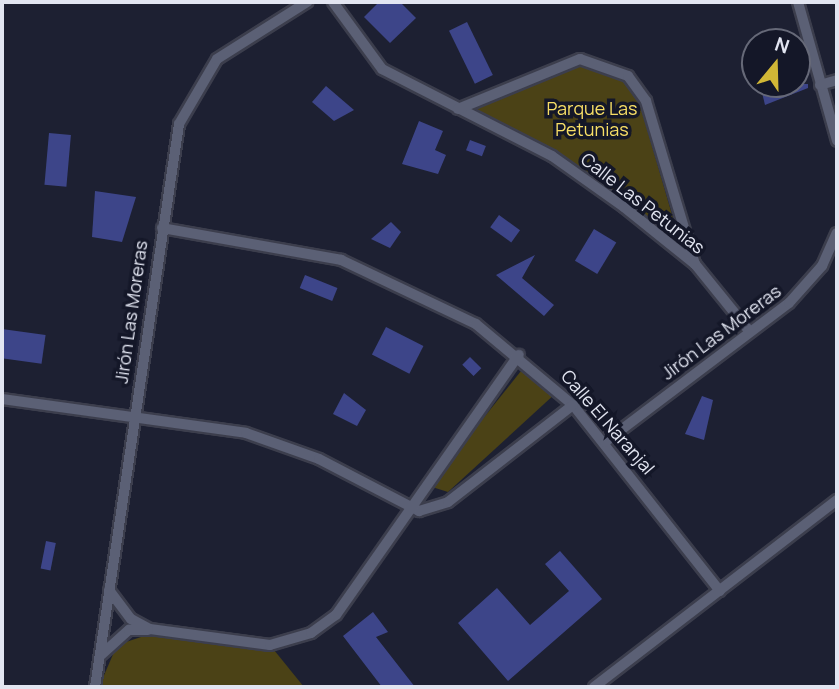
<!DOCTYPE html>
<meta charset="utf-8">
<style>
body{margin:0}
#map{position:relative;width:839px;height:689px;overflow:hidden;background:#1d2032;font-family:Manrope,sans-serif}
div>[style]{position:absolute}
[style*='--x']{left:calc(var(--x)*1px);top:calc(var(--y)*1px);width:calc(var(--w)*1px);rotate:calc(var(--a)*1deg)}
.green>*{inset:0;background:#4b4216}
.building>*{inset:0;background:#3d4589;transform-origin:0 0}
.roads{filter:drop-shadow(2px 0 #3c3e4d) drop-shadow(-2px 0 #3c3e4d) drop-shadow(0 2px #3c3e4d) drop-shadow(0 -2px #3c3e4d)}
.minor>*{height:10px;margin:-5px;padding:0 5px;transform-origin:5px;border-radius:5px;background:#5b6075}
span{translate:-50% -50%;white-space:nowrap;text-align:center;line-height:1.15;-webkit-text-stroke:7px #141728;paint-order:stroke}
.park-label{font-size:18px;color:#f8df66}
.street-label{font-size:18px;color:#e2e5f1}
.frame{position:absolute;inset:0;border:4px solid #e2e5f1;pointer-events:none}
.north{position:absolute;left:741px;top:28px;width:70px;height:70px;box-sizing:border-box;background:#141728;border:2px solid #666978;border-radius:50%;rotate:19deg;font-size:19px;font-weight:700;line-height:28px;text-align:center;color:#e2e5f1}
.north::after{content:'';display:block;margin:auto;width:24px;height:32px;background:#d1b736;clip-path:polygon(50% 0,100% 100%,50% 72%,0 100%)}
</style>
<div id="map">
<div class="green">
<div style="clip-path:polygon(579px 65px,623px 81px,639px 101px,682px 249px,554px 151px,475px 109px)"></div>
<div style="clip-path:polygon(521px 371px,556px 393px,448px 492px,429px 486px)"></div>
<div style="clip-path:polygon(150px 634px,274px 650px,304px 687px,99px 687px,117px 645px)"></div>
</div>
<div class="building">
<div style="clip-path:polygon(379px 2px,400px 2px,416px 18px,390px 43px,364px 17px)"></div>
<div style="left:467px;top:22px;width:59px;height:20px;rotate:64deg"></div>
<div style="clip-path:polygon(760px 84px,808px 84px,808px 88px,765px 105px)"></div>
<div style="clip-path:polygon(326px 86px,354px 110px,334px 121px,312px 102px)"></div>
<div style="clip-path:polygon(419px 121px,443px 131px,435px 150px,446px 155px,438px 174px,402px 164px)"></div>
<div style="left:49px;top:133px;width:22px;height:52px;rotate:5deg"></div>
<div style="left:470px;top:140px;width:17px;height:11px;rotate:21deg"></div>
<div style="clip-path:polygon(95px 191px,136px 197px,122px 242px,92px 237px)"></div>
<div style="left:499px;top:215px;width:26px;height:15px;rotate:36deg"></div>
<div style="clip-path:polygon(391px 222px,401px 232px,390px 248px,371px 239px)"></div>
<div style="left:594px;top:229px;width:26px;height:37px;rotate:31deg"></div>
<div style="clip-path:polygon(535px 255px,522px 278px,554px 305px,544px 316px,496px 275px)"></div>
<div style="left:305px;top:275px;width:35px;height:14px;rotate:22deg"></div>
<div style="left:386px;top:327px;width:42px;height:31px;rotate:27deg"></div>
<div style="left:2px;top:329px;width:44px;height:29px;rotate:8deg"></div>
<div style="left:470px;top:357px;width:16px;height:11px;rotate:45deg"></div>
<div style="clip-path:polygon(344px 393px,366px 410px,357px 426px,333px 414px)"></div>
<div style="clip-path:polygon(702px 396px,713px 400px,704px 440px,685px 434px)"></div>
<div style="left:46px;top:541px;width:10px;height:28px;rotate:11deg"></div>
<div style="clip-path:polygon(560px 551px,602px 599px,508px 681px,458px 623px,497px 588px,530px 625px,569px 591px,545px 564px)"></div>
<div style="clip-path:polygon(373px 612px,388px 632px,376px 637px,415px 687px,382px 687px,343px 636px)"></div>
</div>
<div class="roads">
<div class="minor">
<div style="--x:333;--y:2;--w:83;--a:53.8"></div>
<div style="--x:382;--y:69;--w:191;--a:27.1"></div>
<div style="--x:552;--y:156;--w:88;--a:35.3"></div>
<div style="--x:624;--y:207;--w:91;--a:38.8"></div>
<div style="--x:695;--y:264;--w:87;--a:51"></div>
<div style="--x:798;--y:2;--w:144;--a:74.3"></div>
<div style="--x:820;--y:85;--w:18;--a:-16"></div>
<div style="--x:458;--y:109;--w:132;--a:-22.3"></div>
<div style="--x:580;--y:59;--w:51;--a:19.5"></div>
<div style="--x:628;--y:76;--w:31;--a:54"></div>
<div style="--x:646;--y:101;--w:170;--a:73.3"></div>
<div style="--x:162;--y:228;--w:182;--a:10.1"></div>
<div style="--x:341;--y:260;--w:149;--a:25.4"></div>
<div style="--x:476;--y:324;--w:126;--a:39.9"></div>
<div style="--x:573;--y:405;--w:237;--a:51.7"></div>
<div style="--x:2;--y:399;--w:246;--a:7.9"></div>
<div style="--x:246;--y:433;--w:77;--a:19.6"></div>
<div style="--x:319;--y:459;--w:113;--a:27.5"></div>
<div style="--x:419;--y:511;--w:30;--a:-17"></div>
<div style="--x:448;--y:502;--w:158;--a:-37.8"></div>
<div style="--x:605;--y:442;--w:231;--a:-37.1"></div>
<div style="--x:789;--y:303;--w:50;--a:-48.3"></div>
<div style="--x:822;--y:266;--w:36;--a:-66"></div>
<div style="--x:109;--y:590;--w:36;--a:53"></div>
<div style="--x:131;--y:619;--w:21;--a:28"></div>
<div style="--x:150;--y:629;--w:121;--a:7.6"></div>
<div style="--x:270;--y:645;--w:43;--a:-16.3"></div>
<div style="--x:311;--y:633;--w:31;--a:-36"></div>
<div style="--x:336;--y:615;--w:318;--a:-54.9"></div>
<div style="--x:101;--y:655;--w:38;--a:-42"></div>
<div style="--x:129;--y:630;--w:19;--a:0"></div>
<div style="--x:95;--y:687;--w:569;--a:-81.51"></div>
<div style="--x:179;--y:124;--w:75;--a:-59.7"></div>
<div style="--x:217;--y:59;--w:107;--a:-32.3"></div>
<div style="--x:594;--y:687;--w:307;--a:-37.6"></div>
</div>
</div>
<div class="park-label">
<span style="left:592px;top:119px">Parque Las<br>Petunias</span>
</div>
<div class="street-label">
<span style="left:643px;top:203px;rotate:38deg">Calle Las Petunias</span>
<span style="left:131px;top:312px;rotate:-82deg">Jirón Las Moreras</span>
<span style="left:721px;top:332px;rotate:-37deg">Jirón Las Moreras</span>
<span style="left:608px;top:422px;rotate:49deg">Calle El Naranjal</span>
</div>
<div class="frame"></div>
<div class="north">N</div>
</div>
